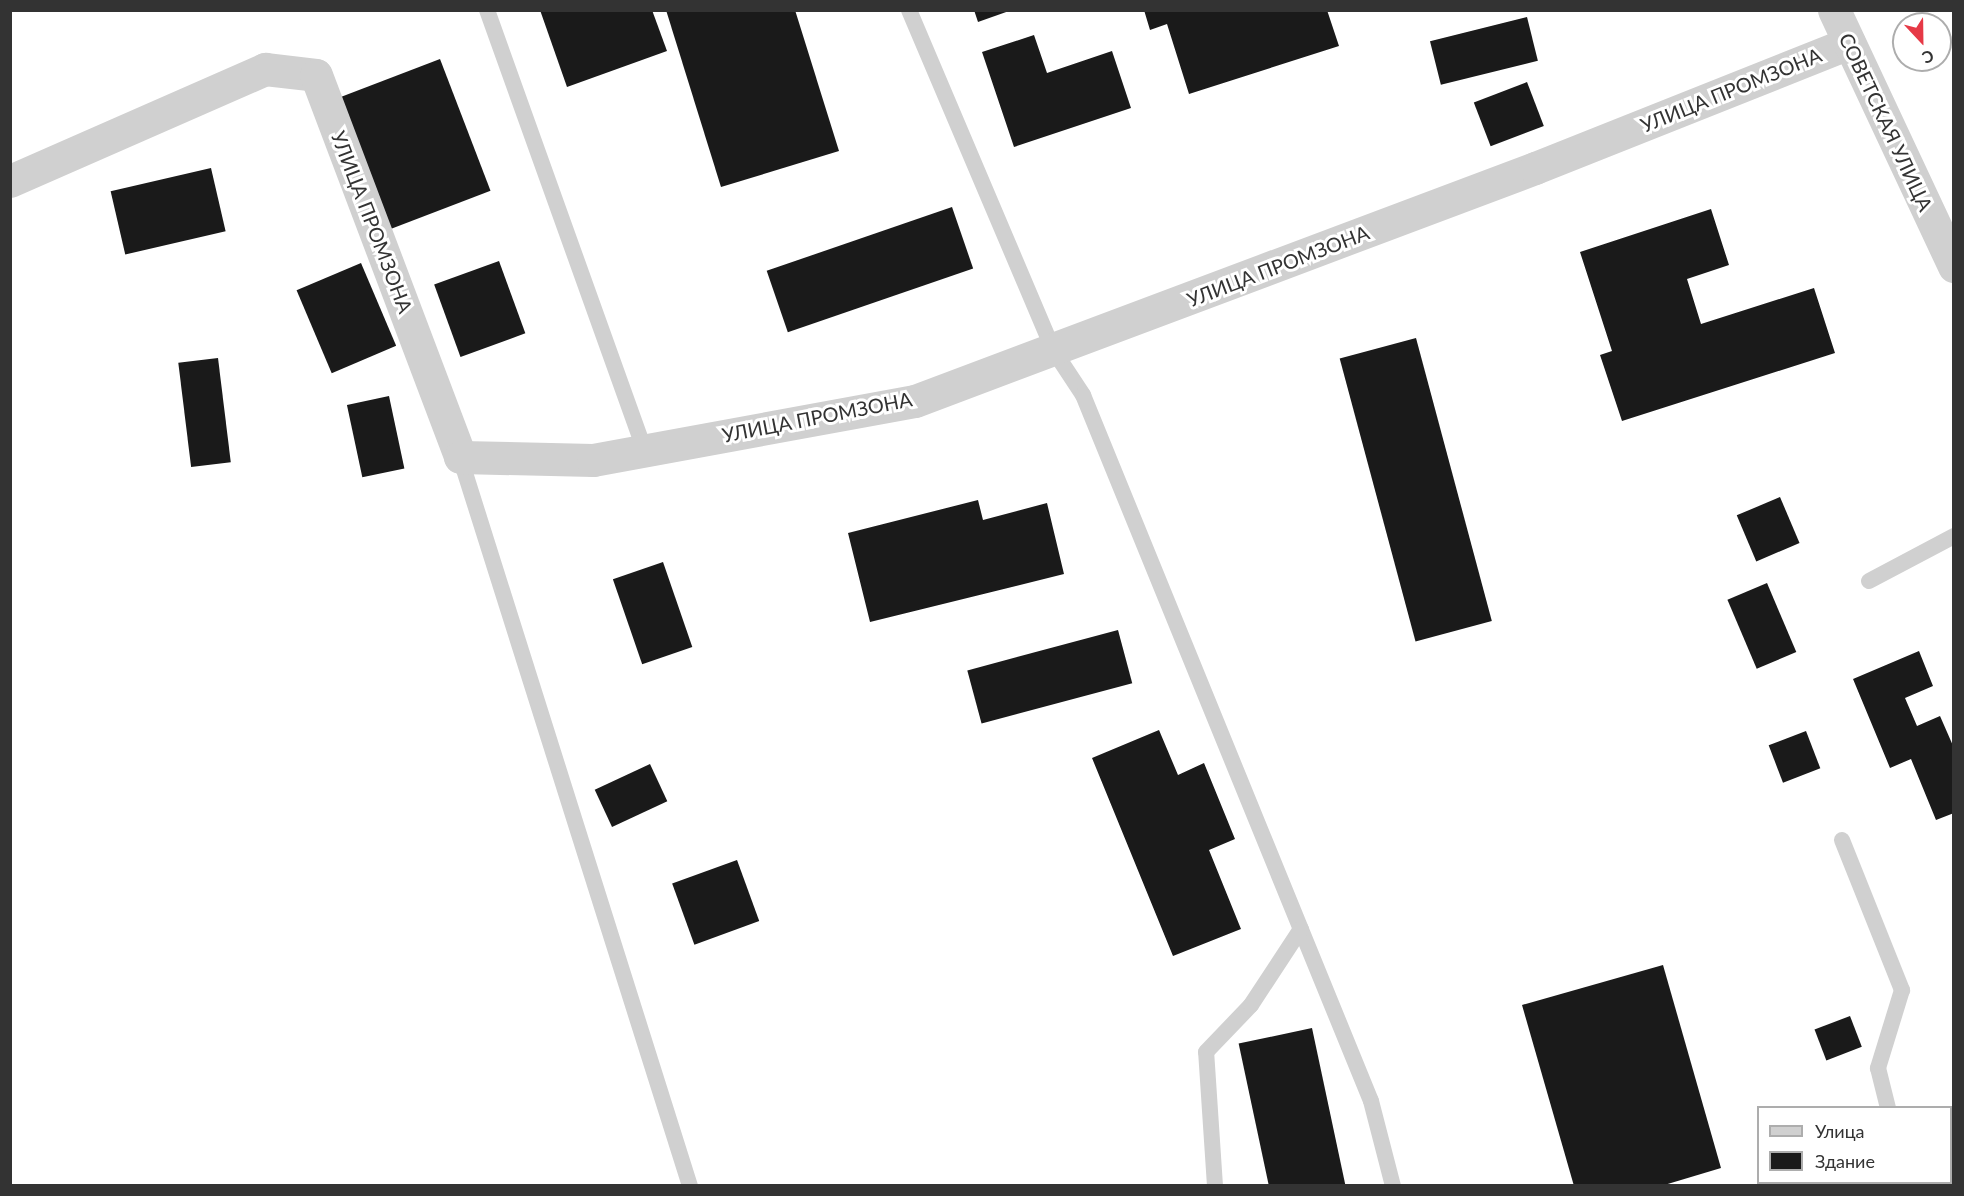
<!DOCTYPE html>
<meta charset="utf-8">
<style>
body{margin:0}
#map{position:relative;width:1964px;height:1196px;overflow:hidden;background:#fff;font-family:Lato,sans-serif}
div>[style]{position:absolute}
[style*='--x']{left:calc(var(--x)*1px);top:calc(var(--y)*1px);width:calc(var(--w)*1px);rotate:calc(var(--a)*1deg)}
.building>*{inset:0;background:#1a1a1a;transform-origin:0 0}
.service>*{height:16px;margin:-8px;padding:0 8px;transform-origin:8px;border-radius:8px;background:#d0d0d0}
.minor>*{height:33px;margin:-16.5px;padding:0 16.5px;transform-origin:16.5px;border-radius:16.5px;background:#d0d0d0}
.tertiary>*{height:33px;margin:-16.5px;padding:0 16.5px;transform-origin:16.5px;border-radius:16.5px;background:#d0d0d0}
span{translate:-50% -50%;white-space:nowrap;text-align:center;line-height:1.15;-webkit-text-stroke:6px #fff;paint-order:stroke}
.street-label{font-size:20px;color:#333}
.frame{position:absolute;inset:0;border:12px solid #333;pointer-events:none}
.legend{position:absolute;left:1757px;top:1106px;width:195px;height:78px;box-sizing:border-box;background:#fff;border:2px solid #adadad;margin:0;padding:8px 10px;list-style:none;font-size:18px;color:#333}
.legend li{display:flex;align-items:center;gap:12px;height:30px}
.legend b{width:30px;border:2px solid #adadad}
.north{position:absolute;left:1892px;top:12px;width:60px;height:60px;box-sizing:border-box;background:#fff;border:2px solid #adadad;border-radius:50%;rotate:158deg;font-size:16px;font-weight:700;line-height:24px;text-align:center;color:#333}
.north::after{content:'';display:block;margin:auto;width:21px;height:27px;background:#e63946;clip-path:polygon(50% 0,100% 100%,50% 72%,0 100%)}
</style>
<div id="map">
<div class="building">
<div style="clip-path:polygon(540px 10px,652px 10px,667px 51px,567px 87px)"></div>
<div style="clip-path:polygon(666px 10px,795px 10px,839px 151px,721px 187px)"></div>
<div style="clip-path:polygon(974px 10px,1009px 10px,1009px 11px,978px 22px)"></div>
<div style="clip-path:polygon(1144px 10px,1327px 10px,1339px 46px,1189px 94px,1167px 24px,1150px 30px)"></div>
<div style="left:1527px;top:17px;width:45px;height:100px;rotate:76deg"></div>
<div style="clip-path:polygon(1034px 35px,1047px 73px,1112px 51px,1131px 108px,1014px 147px,982px 52px)"></div>
<div style="left:440px;top:59px;width:141px;height:107px;rotate:69deg"></div>
<div style="left:1527px;top:82px;width:47px;height:57px;rotate:69deg"></div>
<div style="left:211px;top:168px;width:65px;height:103px;rotate:77deg"></div>
<div style="left:952px;top:207px;width:65px;height:196px;rotate:71deg"></div>
<div style="clip-path:polygon(1711px 209px,1729px 265px,1687px 279px,1701px 324px,1814px 288px,1835px 353px,1622px 421px,1600px 355px,1612px 351px,1580px 252px)"></div>
<div style="left:499px;top:261px;width:77px;height:69px;rotate:70deg"></div>
<div style="left:361px;top:263px;width:90px;height:70px;rotate:67deg"></div>
<div style="left:1416px;top:338px;width:293px;height:79px;rotate:75deg"></div>
<div style="left:218px;top:358px;width:105px;height:40px;rotate:83deg"></div>
<div style="left:389px;top:396px;width:74px;height:43px;rotate:78deg"></div>
<div style="left:1780px;top:497px;width:50px;height:47px;rotate:67deg"></div>
<div style="clip-path:polygon(978px 500px,983px 520px,1047px 503px,1064px 574px,870px 622px,848px 533px)"></div>
<div style="left:663px;top:562px;width:90px;height:53px;rotate:71deg"></div>
<div style="left:1767px;top:583px;width:75px;height:43px;rotate:67deg"></div>
<div style="left:1118px;top:630px;width:55px;height:156px;rotate:75deg"></div>
<div style="clip-path:polygon(1919px 651px,1933px 686px,1905px 698px,1917px 726px,1940px 716px,1954px 748px,1954px 813px,1936px 820px,1911px 759px,1890px 768px,1853px 679px)"></div>
<div style="clip-path:polygon(1159px 730px,1178px 775px,1204px 763px,1235px 839px,1209px 850px,1241px 929px,1173px 956px,1092px 758px)"></div>
<div style="left:1806px;top:731px;width:40px;height:40px;rotate:69deg"></div>
<div style="left:650px;top:764px;width:41px;height:61px;rotate:65deg"></div>
<div style="left:737px;top:860px;width:65px;height:69px;rotate:70deg"></div>
<div style="clip-path:polygon(1663px 965px,1721px 1168px,1661px 1186px,1574px 1186px,1522px 1005px)"></div>
<div style="left:1850px;top:1016px;width:33px;height:38px;rotate:69deg"></div>
<div style="left:1312px;top:1028px;width:162px;height:75px;rotate:78deg"></div>
<div style="left:1796px;top:1182px;width:43px;height:4px"></div>
</div>
<div class="service">
<div style="--x:487;--y:10;--w:466;--a:70.3"></div>
<div style="--x:909;--y:10;--w:371;--a:67"></div>
<div style="--x:1054;--y:351;--w:53;--a:56.6"></div>
<div style="--x:1083;--y:395;--w:762;--a:67.81"></div>
<div style="--x:1371;--y:1101;--w:88;--a:75.5"></div>
<div style="--x:460;--y:457;--w:764;--a:72.49"></div>
<div style="--x:1869;--y:581;--w:96;--a:-27.9"></div>
<div style="--x:1842;--y:840;--w:162;--a:68.2"></div>
<div style="--x:1902;--y:990;--w:82;--a:107.1"></div>
<div style="--x:1878;--y:1068;--w:41;--a:76"></div>
<div style="--x:1907;--y:1182;--w:4;--a:90"></div>
<div style="--x:1215;--y:1186;--w:134;--a:-93.8"></div>
<div style="--x:1206;--y:1052;--w:65;--a:-46.2"></div>
<div style="--x:1251;--y:1005;--w:91;--a:-56.7"></div>
</div>
<div class="minor">
<div style="--x:10;--y:181;--w:279;--a:-23.7"></div>
<div style="--x:265;--y:69;--w:51;--a:6.7"></div>
<div style="--x:316;--y:75;--w:408;--a:69.3"></div>
<div style="--x:460;--y:457;--w:133;--a:1.3"></div>
<div style="--x:593;--y:460;--w:327;--a:-10.4"></div>
<div style="--x:915;--y:401;--w:662;--a:-20.6"></div>
<div style="--x:1535;--y:168;--w:338;--a:-21.7"></div>
</div>
<div class="tertiary">
<div style="--x:1834;--y:10;--w:283;--a:64.9"></div>
</div>
<div class="street-label">
<span style="left:1731px;top:90px;rotate:-22deg">УЛИЦА ПРОМЗОНА</span>
<span style="left:1886px;top:122px;rotate:65deg">СОВЕТСКАЯ УЛИЦА</span>
<span style="left:372px;top:222px;rotate:69deg">УЛИЦА ПРОМЗОНА</span>
<span style="left:1278px;top:266px;rotate:-21deg">УЛИЦА ПРОМЗОНА</span>
<span style="left:817px;top:417px;rotate:-11deg">УЛИЦА ПРОМЗОНА</span>
</div>
<div class="frame"></div>
<ul class="legend">
<li><b style="height:8px;background:#d0d0d0"></b>Улица</li>
<li><b style="height:16px;background:#1a1a1a"></b>Здание</li>
</ul>
<div class="north">С</div>
</div>
